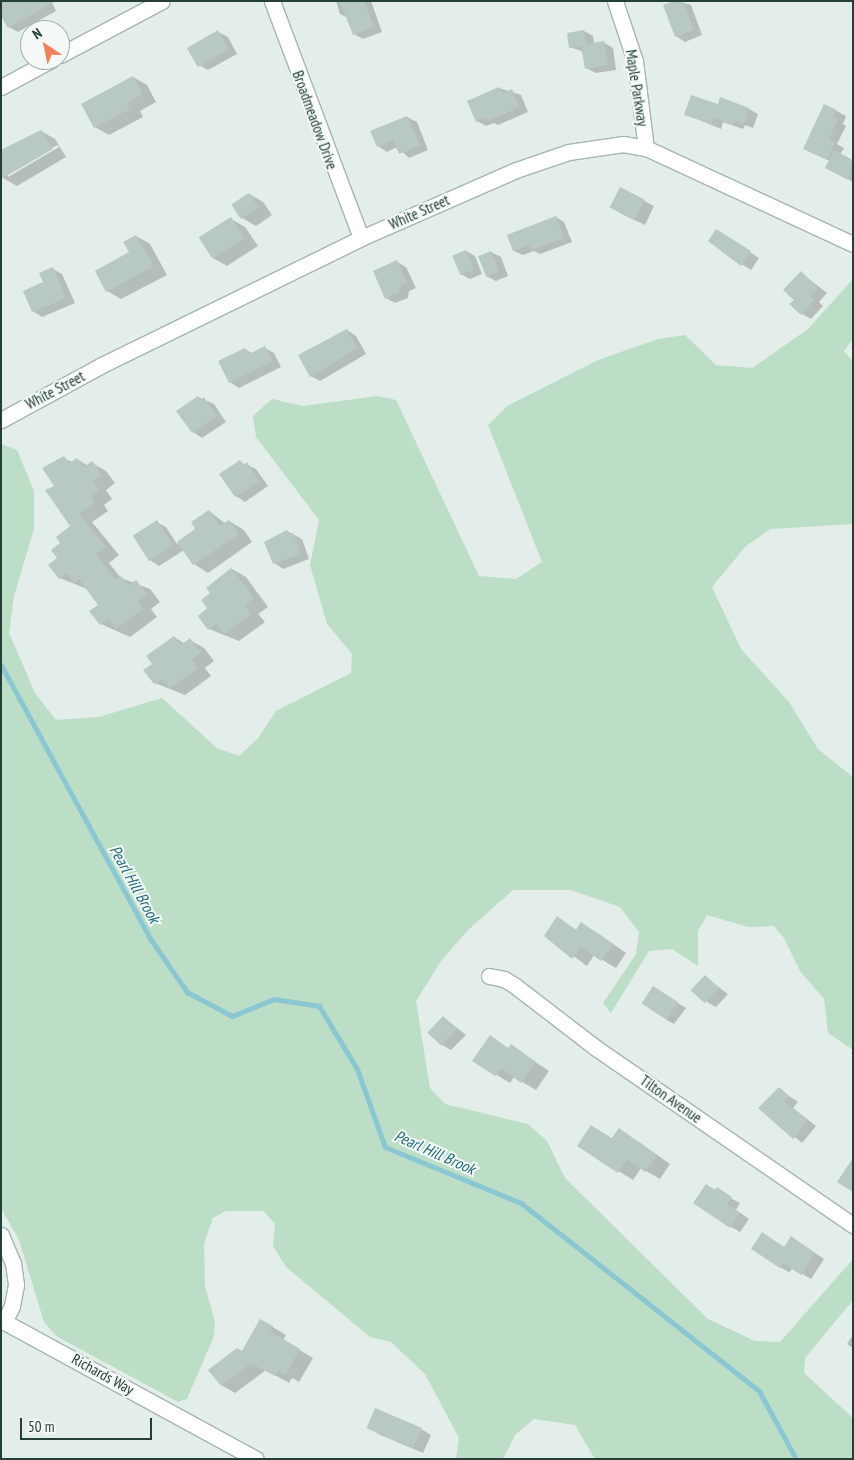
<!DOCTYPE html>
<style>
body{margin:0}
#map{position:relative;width:854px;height:1460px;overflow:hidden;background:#e3ede9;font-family:"PT Sans Narrow",sans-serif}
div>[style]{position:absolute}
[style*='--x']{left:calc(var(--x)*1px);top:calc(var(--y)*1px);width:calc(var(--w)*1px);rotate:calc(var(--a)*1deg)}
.green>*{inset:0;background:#bcdec6}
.shadow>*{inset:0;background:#0003}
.stream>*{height:5px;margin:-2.5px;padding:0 2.5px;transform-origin:2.5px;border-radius:2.5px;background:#8bc7d2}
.building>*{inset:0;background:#b8c8c2;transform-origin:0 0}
.roads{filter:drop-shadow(1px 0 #a6b5b0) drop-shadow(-1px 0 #a6b5b0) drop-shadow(0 1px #a6b5b0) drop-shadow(0 -1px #a6b5b0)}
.minor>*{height:15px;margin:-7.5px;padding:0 7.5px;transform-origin:7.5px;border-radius:7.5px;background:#fff}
span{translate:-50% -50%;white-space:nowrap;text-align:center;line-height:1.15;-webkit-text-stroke:4px #f4f9f7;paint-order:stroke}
.street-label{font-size:15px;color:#233f37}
.water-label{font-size:16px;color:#1c6b7b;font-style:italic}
.frame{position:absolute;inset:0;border:2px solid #233f37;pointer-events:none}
.north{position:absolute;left:20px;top:20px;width:50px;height:50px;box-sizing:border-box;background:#f4f9f7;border:1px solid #a0afaa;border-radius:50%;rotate:326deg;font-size:14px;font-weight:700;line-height:20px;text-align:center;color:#233f37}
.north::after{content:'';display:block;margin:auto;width:18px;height:22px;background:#f3825c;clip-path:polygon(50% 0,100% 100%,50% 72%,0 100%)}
.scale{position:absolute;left:20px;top:1418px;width:132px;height:22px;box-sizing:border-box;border:2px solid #233f37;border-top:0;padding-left:6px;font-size:15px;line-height:18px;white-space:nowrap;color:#233f37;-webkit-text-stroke:4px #f4f9f7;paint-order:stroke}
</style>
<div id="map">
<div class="green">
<div style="clip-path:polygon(853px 279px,853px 339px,844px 351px,853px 361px,853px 524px,771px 529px,746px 546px,712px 587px,741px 649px,789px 702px,818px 749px,853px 777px,853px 1050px,828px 1033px,824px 999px,800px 971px,784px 938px,774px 926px,748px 927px,707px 915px,698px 931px,698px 966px,672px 949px,649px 951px,611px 1013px,603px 1003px,636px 954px,639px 932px,620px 907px,571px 890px,513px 890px,468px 930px,441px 961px,416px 1001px,430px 1088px,445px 1104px,528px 1124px,547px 1141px,565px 1178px,708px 1319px,755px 1341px,780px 1342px,853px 1259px,853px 1300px,805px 1358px,804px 1373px,853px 1418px,853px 1459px,595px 1459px,575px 1425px,534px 1419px,515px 1435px,503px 1459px,456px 1459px,459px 1438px,425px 1374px,391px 1342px,370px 1337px,286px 1267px,273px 1246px,275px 1224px,263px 1211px,226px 1211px,213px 1218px,204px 1244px,205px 1286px,215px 1322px,214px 1336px,187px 1399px,178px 1402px,56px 1336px,44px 1322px,19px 1240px,1px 1208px,1px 444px,17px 450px,34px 491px,34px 529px,14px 596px,9px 633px,35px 693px,56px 720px,99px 717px,162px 698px,217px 748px,239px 756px,258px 738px,276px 711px,351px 673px,352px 654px,327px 624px,310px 565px,319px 520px,256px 437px,253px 416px,272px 399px,303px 406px,377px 396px,396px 400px,479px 576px,516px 579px,542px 562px,488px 425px,507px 406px,598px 360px,658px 339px,685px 335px,716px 365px,752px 368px,808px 329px)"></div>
</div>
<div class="shadow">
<div style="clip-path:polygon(51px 1px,56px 11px,18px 32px,9px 27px)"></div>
<div style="clip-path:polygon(336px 1px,371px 1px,382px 32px,363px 39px,354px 34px,348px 18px,340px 14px)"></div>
<div style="clip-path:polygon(677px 1px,691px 5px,702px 35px,685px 42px,676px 36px)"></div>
<div style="clip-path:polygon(584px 31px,593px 36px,594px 44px,603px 42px,613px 48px,616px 70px,596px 73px,586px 68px,584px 52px,570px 47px)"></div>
<div style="clip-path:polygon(218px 32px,228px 37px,237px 54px,208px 70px,199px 65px)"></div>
<div style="clip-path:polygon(133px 77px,147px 85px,156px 102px,140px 111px,143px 117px,109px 135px,95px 127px)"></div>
<div style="clip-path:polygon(499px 88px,521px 95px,528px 112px,498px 125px,494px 123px,486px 126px,477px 121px)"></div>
<div style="clip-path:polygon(825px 105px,846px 116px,843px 124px,846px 126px,837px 144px,844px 148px,840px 155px,853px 161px,853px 182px,836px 173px,830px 161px,814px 153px)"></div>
<div style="clip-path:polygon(719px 106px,749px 109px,758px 114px,753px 128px,745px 125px,743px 129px,723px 122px,721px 129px,685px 114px)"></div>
<div style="clip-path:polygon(407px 117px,417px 122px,428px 150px,409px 158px,397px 147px,387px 152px,378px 146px)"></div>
<div style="clip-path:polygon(evenodd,41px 131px,55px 139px,66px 157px,17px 186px,3px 178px,1px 151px,41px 131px,57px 145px,59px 147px,8px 177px,8px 174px,57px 145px)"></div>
<div style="clip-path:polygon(620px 189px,654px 206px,645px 225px,620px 213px)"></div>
<div style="clip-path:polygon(249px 194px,263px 202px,272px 215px,256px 226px,242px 218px)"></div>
<div style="clip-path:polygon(556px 217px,564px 222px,572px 242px,540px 254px,534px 251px,523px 255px,514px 251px,508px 235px)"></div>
<div style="clip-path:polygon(231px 219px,245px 227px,258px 246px,227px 266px,213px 258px)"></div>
<div style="clip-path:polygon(136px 236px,150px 244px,167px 275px,121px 299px,107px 291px,131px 253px)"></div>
<div style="clip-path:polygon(725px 236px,759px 258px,751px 270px,722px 252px)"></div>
<div style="clip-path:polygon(466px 251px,475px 256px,482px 274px,470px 279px,461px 274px)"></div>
<div style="clip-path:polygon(491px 252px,501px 257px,508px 276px,496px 281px,486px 276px)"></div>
<div style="clip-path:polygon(397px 262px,406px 267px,416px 288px,409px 291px,408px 298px,395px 303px,386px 298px)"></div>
<div style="clip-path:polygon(53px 269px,62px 274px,75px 303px,42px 317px,33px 311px)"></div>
<div style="clip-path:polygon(801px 273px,827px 293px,819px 302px,823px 306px,811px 319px,802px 314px,795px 300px)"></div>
<div style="clip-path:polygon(347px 330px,356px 336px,366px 354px,320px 381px,311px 376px)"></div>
<div style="clip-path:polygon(265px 348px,274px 353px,281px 367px,239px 388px,230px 382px,245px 349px,253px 354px)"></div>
<div style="clip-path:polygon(198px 397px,214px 404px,226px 422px,202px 438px,193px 432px)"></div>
<div style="clip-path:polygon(64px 458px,72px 462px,77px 459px,88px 466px,92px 463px,106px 471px,115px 483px,106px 490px,112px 499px,104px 505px,108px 511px,92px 522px,119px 555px,109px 563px,121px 578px,150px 589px,160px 602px,151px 609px,157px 617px,130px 637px,101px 624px,91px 612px,100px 605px,87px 589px,60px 578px,62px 543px,72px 526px,56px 486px)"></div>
<div style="clip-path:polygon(240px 462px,256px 469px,268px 486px,245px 502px,236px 496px)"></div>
<div style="clip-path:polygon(209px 511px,226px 524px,229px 521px,244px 530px,252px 542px,208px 573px,194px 564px,184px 550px,159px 566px,150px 560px,134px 537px,157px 522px,166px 527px,177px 544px,196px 529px)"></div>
<div style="clip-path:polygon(287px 531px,302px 539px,309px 559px,283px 569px,274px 563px)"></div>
<div style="clip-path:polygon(232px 569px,246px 577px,268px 607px,258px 614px,265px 622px,239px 641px,209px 629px,211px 594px)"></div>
<div style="clip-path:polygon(174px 637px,185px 644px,190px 640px,204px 648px,214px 661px,205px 668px,211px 676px,185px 695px,155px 683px,154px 664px)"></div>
<div style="clip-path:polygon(557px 918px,577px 930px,596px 932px,626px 953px,616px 968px,594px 955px,587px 966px,545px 935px)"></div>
<div style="clip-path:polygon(705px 977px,728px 994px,716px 1007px,707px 1002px)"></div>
<div style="clip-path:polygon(662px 993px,686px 1008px,674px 1024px,665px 1019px)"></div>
<div style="clip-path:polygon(443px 1017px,466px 1035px,451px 1050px,442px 1045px)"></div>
<div style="clip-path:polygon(490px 1037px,509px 1049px,511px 1046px,549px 1071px,536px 1090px,514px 1077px,510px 1083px,474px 1061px)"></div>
<div style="clip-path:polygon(779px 1089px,798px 1102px,793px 1108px,816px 1126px,802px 1143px,760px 1108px)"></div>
<div style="clip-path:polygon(592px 1126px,613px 1139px,633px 1138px,670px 1164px,660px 1179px,641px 1168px,633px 1180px,578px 1146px)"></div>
<div style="clip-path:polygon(716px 1191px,740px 1203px,736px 1210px,749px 1219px,740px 1232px,731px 1227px)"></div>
<div style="clip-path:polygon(800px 1243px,824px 1259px,811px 1279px,793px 1268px,789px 1272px,780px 1267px,785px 1248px)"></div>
<div style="clip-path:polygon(261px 1320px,286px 1335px,283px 1340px,313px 1358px,299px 1382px,292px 1378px,289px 1383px,266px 1370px,235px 1393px,221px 1385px)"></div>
<div style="clip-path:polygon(853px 1335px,853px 1348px,847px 1344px)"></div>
<div style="clip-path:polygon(421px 1429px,431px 1435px,423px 1453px,376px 1433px)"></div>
</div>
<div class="stream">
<div style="--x:1;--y:665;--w:310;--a:61.4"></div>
<div style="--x:149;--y:937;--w:67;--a:55.4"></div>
<div style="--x:187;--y:992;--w:51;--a:28.1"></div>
<div style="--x:232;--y:1016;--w:45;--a:-22"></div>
<div style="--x:274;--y:999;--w:46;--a:8.8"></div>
<div style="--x:319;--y:1006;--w:74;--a:58.9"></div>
<div style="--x:357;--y:1069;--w:83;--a:70.3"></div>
<div style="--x:385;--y:1147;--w:147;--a:22.4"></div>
<div style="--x:521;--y:1203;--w:303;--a:38.3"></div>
<div style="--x:759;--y:1391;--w:77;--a:61.4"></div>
</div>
<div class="building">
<div style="clip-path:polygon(1px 1px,56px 1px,8px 28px,1px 16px)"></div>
<div style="clip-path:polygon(340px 1px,364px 1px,374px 27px,353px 35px)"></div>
<div style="clip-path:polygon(674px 1px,683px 1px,694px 30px,675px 37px,663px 5px)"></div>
<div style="left:218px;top:30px;width:22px;height:36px;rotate:60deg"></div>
<div style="clip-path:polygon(584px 30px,586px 44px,604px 41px,608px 65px,585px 69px,581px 46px,569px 48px,567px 33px)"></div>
<div style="clip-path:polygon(133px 76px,143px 94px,127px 103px,130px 109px,94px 128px,81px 104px)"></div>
<div style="clip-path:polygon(499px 87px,502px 93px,512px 89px,519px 107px,488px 121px,486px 117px,476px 122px,467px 101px)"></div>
<div style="clip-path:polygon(691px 95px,718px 104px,720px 97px,749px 108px,744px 124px,735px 121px,734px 125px,714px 118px,711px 124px,684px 115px)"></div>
<div style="clip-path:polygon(824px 104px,837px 110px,834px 118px,838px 119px,829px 139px,835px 142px,827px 160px,803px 149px)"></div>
<div style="clip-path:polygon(407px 116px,420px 145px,399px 154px,393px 140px,377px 147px,370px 131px)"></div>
<div style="clip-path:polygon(41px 130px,53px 149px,1px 179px,1px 150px)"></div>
<div style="clip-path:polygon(834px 150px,853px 160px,848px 180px,825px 168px)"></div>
<div style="left:620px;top:187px;width:28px;height:23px;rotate:27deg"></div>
<div style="left:249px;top:193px;width:17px;height:21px;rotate:57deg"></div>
<div style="clip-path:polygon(556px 216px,564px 238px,531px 250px,529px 245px,513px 251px,507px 235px)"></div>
<div style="left:231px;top:217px;width:25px;height:38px;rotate:58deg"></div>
<div style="clip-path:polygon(716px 229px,751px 251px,741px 266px,708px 241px)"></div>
<div style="clip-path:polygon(136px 235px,154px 266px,106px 292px,95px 271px,129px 252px,123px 242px)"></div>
<div style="left:466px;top:250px;width:21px;height:15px;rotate:67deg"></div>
<div style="left:491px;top:251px;width:22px;height:14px;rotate:68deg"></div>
<div style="clip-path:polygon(397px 260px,407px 283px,400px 286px,398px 293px,385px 299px,373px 271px)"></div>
<div style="clip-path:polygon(53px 267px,66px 298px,32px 312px,23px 291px,43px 282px,39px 273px)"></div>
<div style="clip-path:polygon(801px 271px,818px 288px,810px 296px,815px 300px,801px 315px,789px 304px,794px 300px,783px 290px)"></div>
<div style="clip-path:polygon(347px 329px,357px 348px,310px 377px,298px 355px)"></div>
<div style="clip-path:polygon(265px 346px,273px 361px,229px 383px,218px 361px,245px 348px,249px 354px)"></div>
<div style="clip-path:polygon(198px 396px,201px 400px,204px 397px,217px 416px,192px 433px,176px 411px)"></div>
<div style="clip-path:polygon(64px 456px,69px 463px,77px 458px,84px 467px,92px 461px,102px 475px,93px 481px,99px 490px,91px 496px,95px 502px,79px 514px,106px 547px,96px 554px,116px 580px,121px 576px,129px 585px,136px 580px,147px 594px,138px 601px,143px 609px,116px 629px,108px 619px,100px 625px,89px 611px,98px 605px,79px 579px,74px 583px,67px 573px,59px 579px,48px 565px,57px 558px,51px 550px,60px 543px,56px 537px,70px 526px,45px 490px,54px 486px,42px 468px)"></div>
<div style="clip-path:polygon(240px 460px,244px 465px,247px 462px,259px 481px,235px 497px,219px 474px)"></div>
<div style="clip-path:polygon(209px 510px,220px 526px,229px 520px,239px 534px,193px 565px,177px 542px,195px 529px,191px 522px)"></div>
<div style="left:157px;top:520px;width:30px;height:29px;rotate:57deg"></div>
<div style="clip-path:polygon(287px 530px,289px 534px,293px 533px,301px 554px,273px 564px,264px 542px)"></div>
<div style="clip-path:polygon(231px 568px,254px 598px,245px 605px,251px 614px,224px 634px,216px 624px,208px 630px,198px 616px,207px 608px,201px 600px,210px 593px,206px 588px)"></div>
<div style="clip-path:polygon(174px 636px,181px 645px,190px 638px,201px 653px,192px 660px,198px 668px,170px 688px,162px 679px,154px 684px,143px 670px,152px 664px,146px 656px)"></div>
<div style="clip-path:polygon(557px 916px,576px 930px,581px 922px,613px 944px,601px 961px,581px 947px,572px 959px,544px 936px)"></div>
<div style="left:705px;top:975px;width:19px;height:21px;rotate:43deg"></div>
<div style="left:653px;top:986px;width:30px;height:21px;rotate:33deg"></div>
<div style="left:443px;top:1016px;width:19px;height:23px;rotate:43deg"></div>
<div style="clip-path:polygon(490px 1035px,508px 1048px,511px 1044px,536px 1062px,521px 1083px,501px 1068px,495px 1076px,472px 1061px)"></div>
<div style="clip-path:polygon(779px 1087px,789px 1096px,785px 1102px,808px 1120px,793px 1139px,758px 1108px)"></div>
<div style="clip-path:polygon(591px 1125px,611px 1139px,619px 1128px,657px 1155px,645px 1172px,627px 1159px,618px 1173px,577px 1146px)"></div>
<div style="clip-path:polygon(853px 1158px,853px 1192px,837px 1182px)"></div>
<div style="clip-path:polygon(706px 1184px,715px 1190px,717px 1187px,732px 1197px,727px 1204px,740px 1213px,730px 1228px,693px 1203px)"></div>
<div style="clip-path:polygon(762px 1232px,784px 1247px,791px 1236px,815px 1253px,801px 1275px,783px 1263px,780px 1268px,751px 1249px)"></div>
<div style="clip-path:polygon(260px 1319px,273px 1326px,270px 1331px,300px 1349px,285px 1375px,278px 1371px,275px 1376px,251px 1363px,221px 1386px,208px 1370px,237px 1348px,242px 1351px)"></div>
<div style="left:375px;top:1408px;width:51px;height:22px;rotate:23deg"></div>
</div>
<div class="roads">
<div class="minor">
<div style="--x:272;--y:1;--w:253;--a:69.4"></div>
<div style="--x:615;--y:1;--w:63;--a:71.6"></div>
<div style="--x:635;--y:61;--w:88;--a:82.8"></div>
<div style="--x:60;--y:55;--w:115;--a:-27.9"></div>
<div style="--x:1;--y:87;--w:57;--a:-28.4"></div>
<div style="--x:1;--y:420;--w:115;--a:-28.6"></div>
<div style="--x:102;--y:365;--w:288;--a:-26.1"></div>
<div style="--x:361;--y:238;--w:169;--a:-23.7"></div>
<div style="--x:516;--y:170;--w:56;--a:-18.8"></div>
<div style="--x:569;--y:152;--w:55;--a:-8.4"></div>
<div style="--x:623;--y:144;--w:23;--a:10"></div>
<div style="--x:646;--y:148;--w:228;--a:24.9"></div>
<div style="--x:489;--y:976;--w:15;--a:11"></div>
<div style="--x:504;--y:979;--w:12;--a:31"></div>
<div style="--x:514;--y:985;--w:103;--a:37.5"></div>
<div style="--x:596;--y:1048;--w:312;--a:34.6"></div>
<div style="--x:1;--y:1235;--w:30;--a:67"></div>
<div style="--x:13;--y:1263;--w:22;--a:82"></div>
<div style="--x:16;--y:1285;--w:21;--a:101"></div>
<div style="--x:12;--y:1306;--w:18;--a:117"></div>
<div style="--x:1;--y:1320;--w:290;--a:28.6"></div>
</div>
</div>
<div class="street-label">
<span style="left:637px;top:88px;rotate:81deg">Maple Parkway</span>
<span style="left:315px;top:120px;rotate:70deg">Broadmeadow Drive</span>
<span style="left:419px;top:212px;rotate:-24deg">White Street</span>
<span style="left:55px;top:390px;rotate:-28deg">White Street</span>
<span style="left:671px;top:1099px;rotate:35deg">Tilton Avenue</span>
<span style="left:103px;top:1374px;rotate:29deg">Richards Way</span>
</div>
<div class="water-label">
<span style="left:135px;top:884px;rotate:61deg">Pearl Hill Brook</span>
<span style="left:435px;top:1152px;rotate:24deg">Pearl Hill Brook</span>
</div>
<div class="frame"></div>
<div class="north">N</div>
<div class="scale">50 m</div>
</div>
